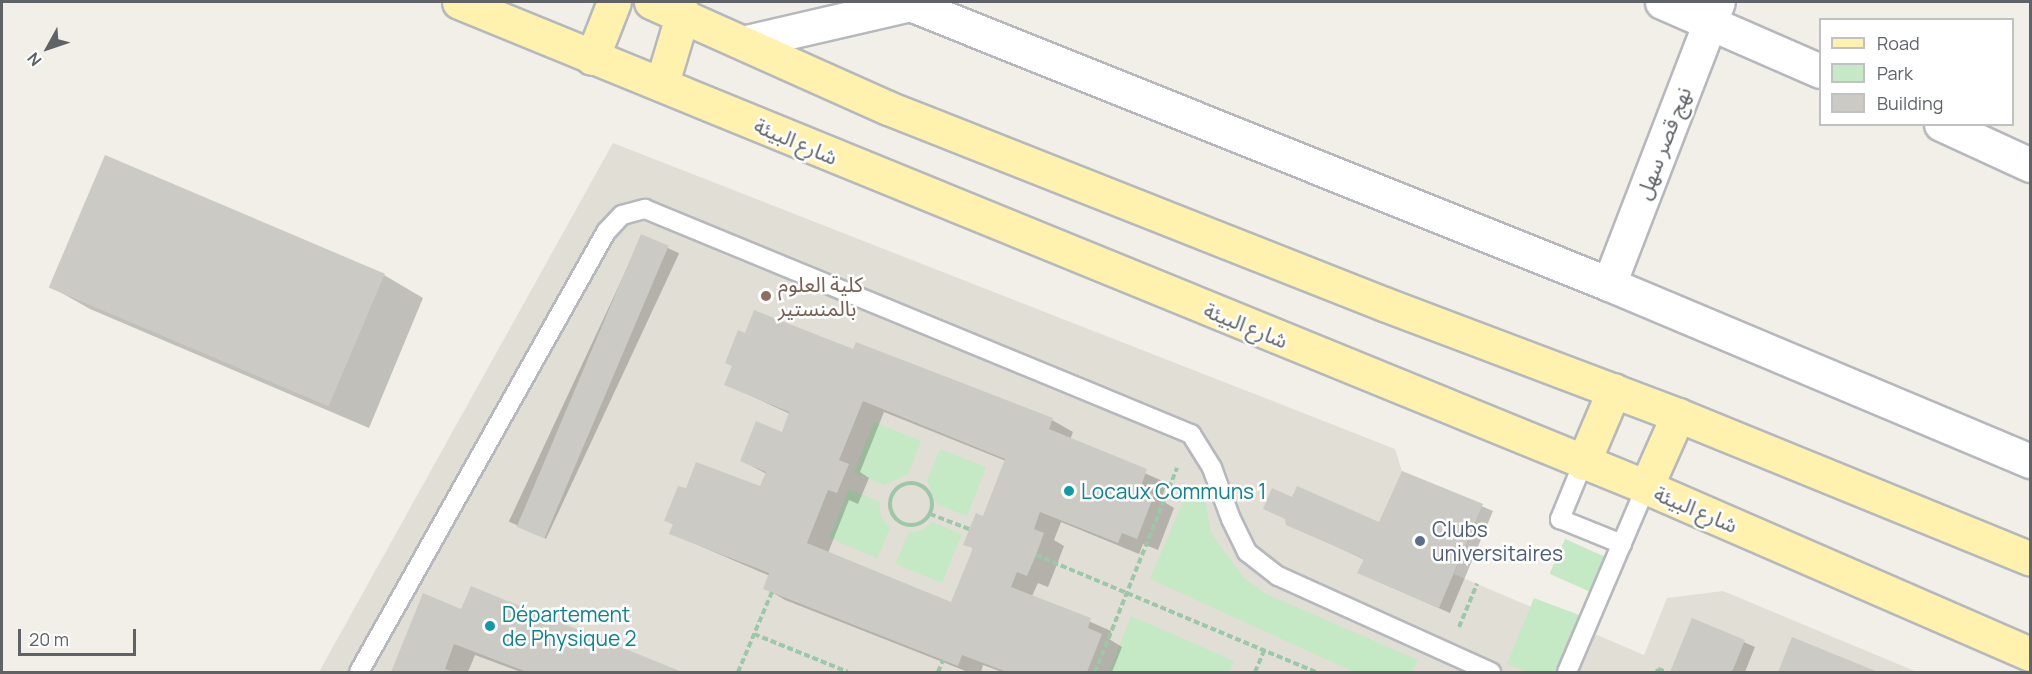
<!DOCTYPE html>
<meta charset="utf-8">
<style>
body{margin:0}
#map{position:relative;width:2032px;height:674px;overflow:hidden;background:#f1efe8;font-family:Manrope,"Noto Sans Arabic",sans-serif}
div>[style]{position:absolute}
[style*='--x']{left:calc(var(--x)*1px);top:calc(var(--y)*1px);width:calc(var(--w)*1px);rotate:calc(var(--a)*1deg)}
.education>*{inset:0;background:#e1ded6}
.green>*{inset:0;background:#c5e8c5;transform-origin:0 0}
.shadow>*{inset:0;background:#0003;transform-origin:0 0}
.building>*{inset:0;background:#cccac5;transform-origin:0 0}
.path>*{height:4px;margin-top:-2px;transform-origin:0;background:repeating-linear-gradient(90deg,#9cc7a9 0 6px,transparent 0 9px)}
.path>.ring{margin:-2px;padding:0;box-sizing:content-box;background:none;border:4px solid #9cc7a9;border-radius:50%}
.roads{filter:drop-shadow(2px 0 #b5b8bc) drop-shadow(-2px 0 #b5b8bc) drop-shadow(0 2px #b5b8bc) drop-shadow(0 -2px #b5b8bc)}
.service>*{height:18px;margin:-9px;padding:0 9px;transform-origin:9px;border-radius:9px;background:#fff}
.minor>*{height:33px;margin:-16.5px;padding:0 16.5px;transform-origin:16.5px;border-radius:16.5px;background:#fff}
.primary>*{height:33px;margin:-16.5px;padding:0 16.5px;transform-origin:16.5px;border-radius:16.5px;background:#fff2af}
.dots>*{width:16px;height:16px;translate:-50% -50%;box-sizing:border-box;border:3px solid #fff;border-radius:50%}
span{translate:-50% -50%;white-space:nowrap;text-align:center;line-height:1.15;-webkit-text-stroke:5px #fff;paint-order:stroke}
.street-label{font-size:21px;color:#5f6368}
.education-label{font-size:21px;color:#785e54}
.left{translate:0 -50%;text-align:left}
.culture-label{font-size:21px;color:#0d838f}
.service-label{font-size:21px;color:#4e5e75}
.frame{position:absolute;inset:0;border:3px solid #5f6368;pointer-events:none}
.legend{position:absolute;left:1819px;top:18px;width:195px;height:108px;box-sizing:border-box;background:#fff;border:2px solid #bfc1c3;margin:0;padding:8px 10px;list-style:none;font-size:18px;color:#5f6368}
.legend li{display:flex;align-items:center;gap:12px;height:30px}
.legend b{width:30px;border:2px solid #bfc1c3}
.north{position:absolute;left:18px;top:18px;width:60px;height:60px;-webkit-text-stroke:4px #fff;paint-order:stroke;rotate:230deg;font-size:16px;font-weight:700;line-height:24px;text-align:center;color:#5f6368}
.north::after{content:'';display:block;margin:auto;width:21px;height:27px;background:#5f6368;clip-path:polygon(50% 0,100% 100%,50% 72%,0 100%)}
.scale{position:absolute;left:18px;top:629px;width:118px;height:27px;box-sizing:border-box;border:3px solid #5f6368;border-top:0;padding-left:8px;font-size:18px;line-height:21px;white-space:nowrap;color:#5f6368;-webkit-text-stroke:4px #fff;paint-order:stroke}
</style>
<div id="map">
<div class="education">
<div style="clip-path:polygon(613px 143px,1395px 449px,1402px 471px,1483px 504px,1454px 574px,1644px 655px,1667px 598px,1723px 591px,1917px 672px,319px 672px)"></div>
</div>
<div class="green">
<div style="clip-path:polygon(874px 422px,921px 441px,908px 474px,885px 485px,854px 473px)"></div>
<div style="clip-path:polygon(940px 449px,986px 467px,967px 516px,938px 505px,927px 481px)"></div>
<div style="clip-path:polygon(1203px 488px,1211px 533px,1243px 577px,1266px 594px,1418px 660px,1412px 672px,1354px 672px,1150px 579px,1188px 490px)"></div>
<div style="clip-path:polygon(849px 489px,879px 501px,881px 517px,890px 528px,877px 558px,829px 538px)"></div>
<div style="clip-path:polygon(932px 522px,962px 534px,942px 583px,895px 564px,909px 533px,922px 530px)"></div>
<div style="left:1565px;top:539px;width:43px;height:38px;rotate:24deg"></div>
<div style="clip-path:polygon(1534px 598px,1579px 615px,1556px 672px,1527px 672px,1507px 664px)"></div>
<div style="clip-path:polygon(1131px 616px,1234px 661px,1230px 672px,1109px 672px)"></div>
</div>
<div class="shadow">
<div style="left:642px;top:236px;width:41px;height:315px;rotate:25deg"></div>
<div style="clip-path:polygon(384px 275px,423px 298px,369px 428px,90px 309px,51px 287px)"></div>
<div style="clip-path:polygon(evenodd,854px 351px,1052px 420px,1073px 432px,1070px 440px,1167px 483px,1161px 500px,1174px 508px,1158px 550px,1143px 544px,1139px 554px,1061px 522px,1054px 540px,1064px 546px,1056px 567px,1048px 587px,1038px 583px,1032px 596px,1111px 631px,1109px 639px,1122px 647px,1112px 672px,1002px 672px,983px 665px,981px 672px,968px 672px,785px 600px,765px 588px,770px 576px,670px 533px,674px 525px,666px 520px,687px 490px,761px 488px,767px 474px,742px 461px,783px 434px,790px 414px,726px 384px,854px 351px,884px 412px,1006px 461px,983px 518px,965px 544px,974px 549px,952px 603px,828px 553px,849px 500px,858px 504px,869px 478px,860px 472px,884px 412px)"></div>
<div style="clip-path:polygon(1403px 473px,1493px 511px,1450px 613px,1370px 578px,1365px 560px,1288px 524px,1293px 499px,1380px 524px)"></div>
<div style="clip-path:polygon(472px 588px,679px 672px,521px 672px,475px 655px,468px 672px,393px 672px,424px 595px,462px 611px)"></div>
<div style="clip-path:polygon(1693px 620px,1755px 647px,1745px 672px,1671px 672px)"></div>
<div style="clip-path:polygon(1793px 639px,1874px 672px,1779px 672px)"></div>
</div>
<div class="building">
<div style="left:105px;top:155px;width:304px;height:144px;rotate:23deg"></div>
<div style="left:641px;top:234px;width:30px;height:318px;rotate:23deg"></div>
<div style="clip-path:polygon(evenodd,754px 310px,853px 349px,856px 342px,1053px 418px,1049px 429px,1147px 469px,1140px 489px,1154px 495px,1137px 539px,1122px 533px,1118px 543px,1040px 512px,1034px 529px,1044px 533px,1036px 555px,1027px 576px,1017px 572px,1011px 587px,1091px 618px,1088px 628px,1102px 634px,1087px 672px,1007px 672px,962px 655px,958px 666px,763px 589px,769px 573px,669px 534px,673px 524px,664px 521px,678px 486px,686px 488px,696px 462px,760px 486px,766px 472px,740px 461px,756px 421px,782px 432px,789px 412px,724px 385px,732px 366px,725px 363px,738px 330px,745px 333px,754px 310px,863px 401px,1005px 459px,983px 516px,976px 513px,963px 545px,973px 548px,951px 602px,807px 543px,828px 490px,837px 493px,849px 464px,839px 460px,863px 401px)"></div>
<div style="clip-path:polygon(1402px 471px,1483px 504px,1439px 608px,1357px 573px,1364px 559px,1286px 525px,1285px 519px,1263px 509px,1272px 488px,1292px 497px,1297px 486px,1379px 522px)"></div>
<div style="clip-path:polygon(471px 586px,682px 672px,527px 672px,454px 644px,445px 669px,454px 672px,391px 672px,423px 593px,461px 609px)"></div>
<div style="clip-path:polygon(1692px 618px,1745px 640px,1732px 672px,1670px 672px)"></div>
<div style="clip-path:polygon(1792px 637px,1878px 672px,1778px 672px)"></div>
</div>
<div class="path">
<div class="ring" style="left:890px;top:483px;width:38px;height:38px"></div>
<div style="--x:930;--y:514;--w:42;--a:21"></div>
<div style="--x:1036;--y:555;--w:303;--a:22.7"></div>
<div style="--x:1459;--y:627;--w:47;--a:-67.3"></div>
<div style="--x:754;--y:634;--w:101;--a:22"></div>
<div style="--x:738;--y:672;--w:87;--a:-67"></div>
<div style="--x:938;--y:672;--w:13;--a:-67"></div>
<div style="--x:1095;--y:672;--w:220;--a:-68.1"></div>
<div style="--x:1255;--y:672;--w:23;--a:-67"></div>
<div style="--x:1657;--y:672;--w:3;--a:-72"></div>
<div style="--x:1658;--y:669;--w:9;--a:18"></div>
</div>
<div class="roads">
<div class="service">
<div style="--x:1583;--y:463;--w:61;--a:112.3"></div>
<div style="--x:1560;--y:519;--w:67;--a:22"></div>
<div style="--x:359;--y:672;--w:505;--a:-60.69"></div>
<div style="--x:606;--y:232;--w:23;--a:-47"></div>
<div style="--x:622;--y:215;--w:24;--a:-15"></div>
<div style="--x:645;--y:209;--w:591;--a:22.4"></div>
<div style="--x:1191;--y:434;--w:40;--a:58"></div>
<div style="--x:1212;--y:468;--w:54;--a:69.6"></div>
<div style="--x:1231;--y:519;--w:37;--a:64"></div>
<div style="--x:1247;--y:552;--w:39;--a:38"></div>
<div style="--x:1278;--y:576;--w:234;--a:24.3"></div>
<div style="--x:1567;--y:672;--w:201;--a:-66.9"></div>
</div>
<div class="minor">
<div style="--x:1662;--y:2;--w:172;--a:23.6"></div>
<div style="--x:746;--y:42;--w:168;--a:-13"></div>
<div style="--x:910;--y:4;--w:753;--a:21.83"></div>
<div style="--x:1609;--y:284;--w:457;--a:22.8"></div>
<div style="--x:1941;--y:124;--w:98;--a:24.7"></div>
<div style="--x:1609;--y:284;--w:302;--a:-68.9"></div>
</div>
<div class="primary">
<div style="--x:459;--y:2;--w:1282;--a:22.22"></div>
<div style="--x:1646;--y:487;--w:419;--a:23.5"></div>
<div style="--x:651;--y:2;--w:260;--a:24.1"></div>
<div style="--x:888;--y:108;--w:533;--a:21.56"></div>
<div style="--x:1384;--y:304;--w:314;--a:20.7"></div>
<div style="--x:1678;--y:415;--w:380;--a:22.2"></div>
<div style="--x:592;--y:58;--w:60;--a:-68.6"></div>
<div style="--x:662;--y:83;--w:73;--a:-73.3"></div>
<div style="--x:1583;--y:463;--w:79;--a:-67"></div>
<div style="--x:1646;--y:487;--w:79;--a:-66"></div>
</div>
</div>
<div class="dots">
<div style="left:766px;top:296px;background:#8d6e63"></div>
<div style="left:1069px;top:491px;background:#0f9aa8"></div>
<div style="left:1420px;top:541px;background:#5c6f8a"></div>
<div style="left:490px;top:626px;background:#0f9aa8"></div>
</div>
<div class="street-label">
<span style="left:796px;top:141px;rotate:23deg">شارع البيئة</span>
<span style="left:1663px;top:143px;rotate:-69deg">نهج قصر سهل</span>
<span style="left:1246px;top:325px;rotate:22deg">شارع البيئة</span>
<span style="left:1696px;top:509px;rotate:23deg">شارع البيئة</span>
</div>
<div class="education-label">
<span class="left" style="left:778px;top:296px">كلية العلوم<br>بالمنستير</span>
</div>
<div class="culture-label">
<span class="left" style="left:1081px;top:491px">Locaux Communs 1</span>
<span class="left" style="left:502px;top:626px">Département<br>de Physique 2</span>
</div>
<div class="service-label">
<span class="left" style="left:1432px;top:541px">Clubs<br>universitaires</span>
</div>
<div class="frame"></div>
<ul class="legend">
<li><b style="height:8px;background:#fff2af"></b>Road</li>
<li><b style="height:16px;background:#c5e8c5"></b>Park</li>
<li><b style="height:16px;background:#cccac5"></b>Building</li>
</ul>
<div class="north">N</div>
<div class="scale">20 m</div>
</div>
